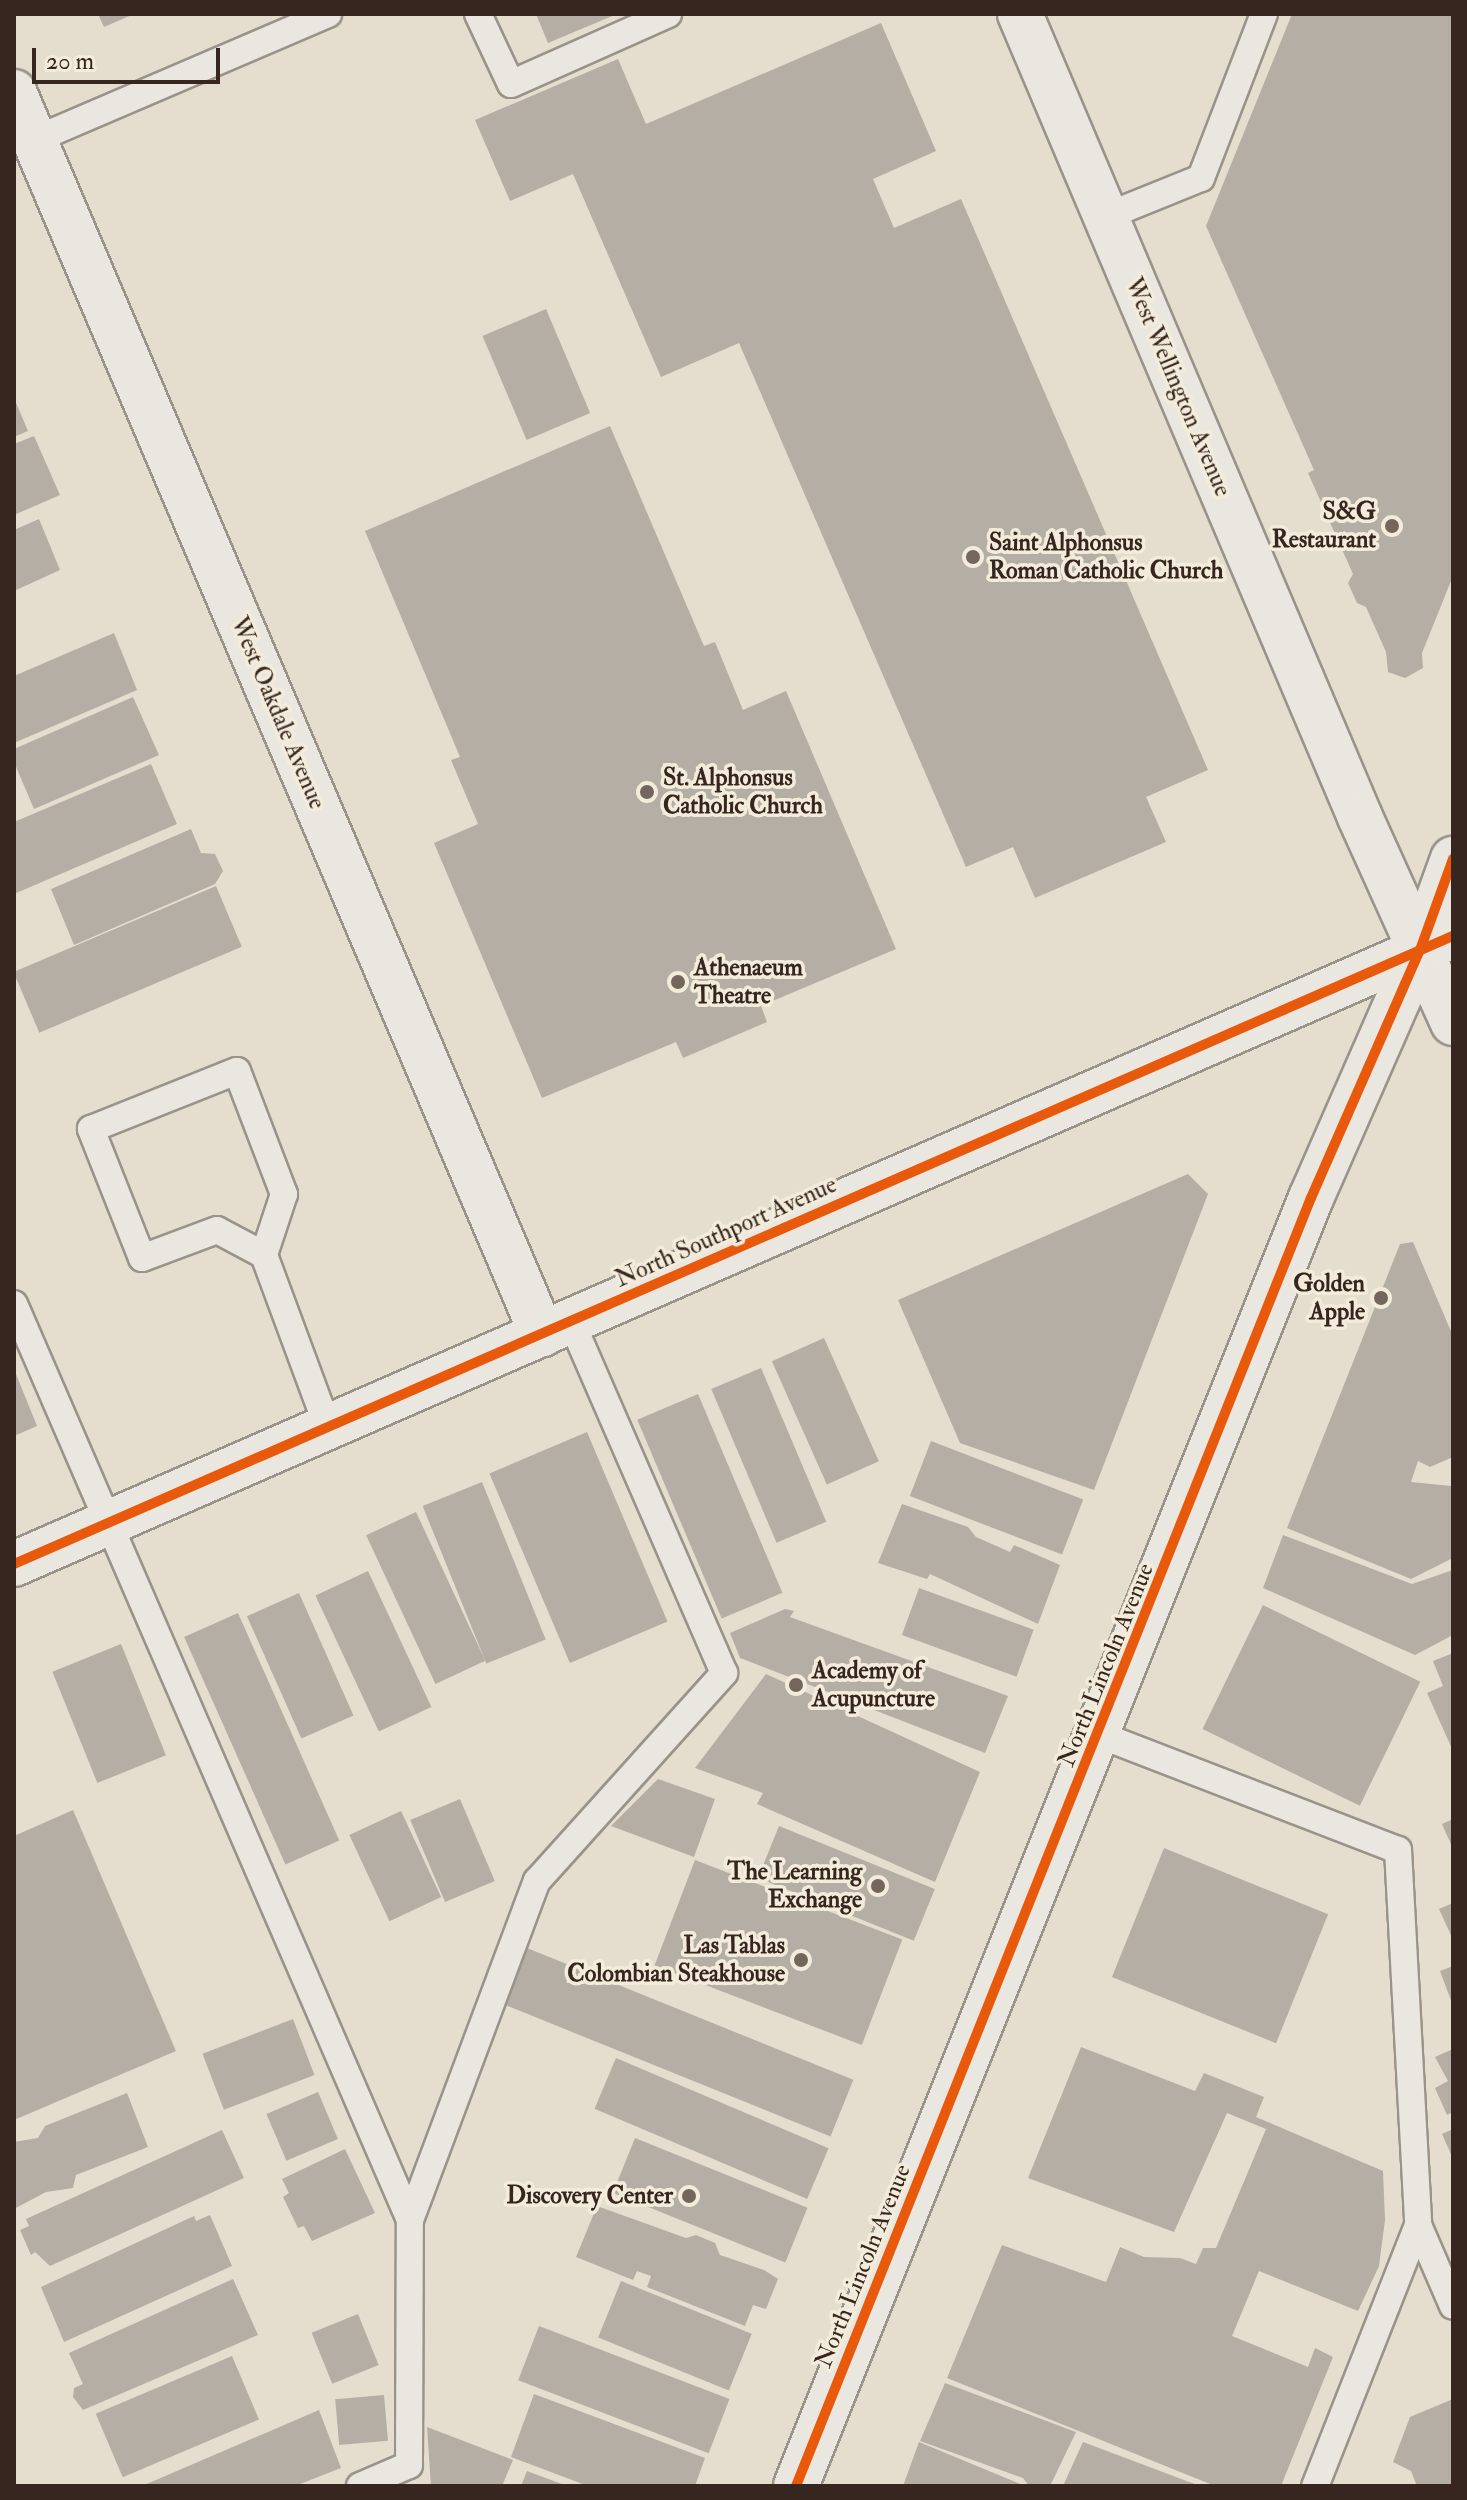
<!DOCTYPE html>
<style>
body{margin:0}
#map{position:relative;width:1467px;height:2500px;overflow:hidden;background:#e5decf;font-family:"IM FELL Double Pica",serif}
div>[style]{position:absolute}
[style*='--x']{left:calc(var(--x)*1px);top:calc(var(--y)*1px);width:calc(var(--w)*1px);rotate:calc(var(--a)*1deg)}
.building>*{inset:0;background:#b4aea4;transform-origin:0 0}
.roads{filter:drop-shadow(2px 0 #99938a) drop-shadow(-2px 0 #99938a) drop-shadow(0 2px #99938a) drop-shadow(0 -2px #99938a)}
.service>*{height:26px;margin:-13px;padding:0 13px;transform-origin:13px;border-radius:13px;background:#eae7e0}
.minor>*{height:44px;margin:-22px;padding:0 22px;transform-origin:22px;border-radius:22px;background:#eae7e0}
.tertiary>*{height:44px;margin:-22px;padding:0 22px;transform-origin:22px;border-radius:22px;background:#eae7e0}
.secondary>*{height:44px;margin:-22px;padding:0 22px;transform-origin:22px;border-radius:22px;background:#eae7e0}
.cycleway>*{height:10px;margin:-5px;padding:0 5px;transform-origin:5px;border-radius:5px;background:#e8590c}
.dots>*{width:22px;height:22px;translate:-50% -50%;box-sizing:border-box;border:4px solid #f3ecdb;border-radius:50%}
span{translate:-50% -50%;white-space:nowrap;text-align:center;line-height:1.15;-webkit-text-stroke:7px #f3ecdb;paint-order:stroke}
.street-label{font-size:24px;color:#36261f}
.poi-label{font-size:24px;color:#36261f;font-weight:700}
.right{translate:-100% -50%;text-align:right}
.left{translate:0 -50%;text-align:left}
.frame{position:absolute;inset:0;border:16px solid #36261f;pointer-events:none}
.scale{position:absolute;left:32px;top:48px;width:188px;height:36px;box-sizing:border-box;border:4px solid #36261f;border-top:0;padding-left:10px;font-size:24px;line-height:28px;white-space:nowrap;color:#36261f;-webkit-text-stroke:6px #f3ecdb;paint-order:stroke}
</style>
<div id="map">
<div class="building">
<div style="clip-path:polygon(98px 14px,134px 14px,104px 27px)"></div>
<div style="clip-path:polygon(536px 14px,617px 14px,548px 43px)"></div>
<div style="clip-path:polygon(1292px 14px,1453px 14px,1453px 576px,1422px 653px,1423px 668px,1405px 678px,1388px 672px,1386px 652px,1366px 607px,1357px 603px,1348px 583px,1353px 574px,1308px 473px,1314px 470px,1206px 226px)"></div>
<div style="clip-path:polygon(881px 23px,936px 151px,873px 179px,894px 228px,961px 199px,1208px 770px,1146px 797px,1166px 842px,1035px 898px,1013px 847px,966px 867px,739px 343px,661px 377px,573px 174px,510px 201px,475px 120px,618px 59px,646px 124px)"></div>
<div style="left:546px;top:309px;width:113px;height:69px;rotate:67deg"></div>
<div style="clip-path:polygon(14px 398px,28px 431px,14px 437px)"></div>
<div style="clip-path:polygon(610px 426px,704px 646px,715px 642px,743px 710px,786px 691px,896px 949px,761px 1006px,767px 1022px,683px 1058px,676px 1042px,542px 1098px,434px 843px,478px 824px,451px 760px,460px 757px,365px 531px)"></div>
<div style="clip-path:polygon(34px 436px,60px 495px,14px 515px,14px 444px)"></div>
<div style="clip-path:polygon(39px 519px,60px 570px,14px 591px,14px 530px)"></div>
<div style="clip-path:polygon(114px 633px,137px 690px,14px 743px,14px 676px)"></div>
<div style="clip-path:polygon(133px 697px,159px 755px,34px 809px,14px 762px,14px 749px)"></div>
<div style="clip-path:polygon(151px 764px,177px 824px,14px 894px,14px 822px)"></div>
<div style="clip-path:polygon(191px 829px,201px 853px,215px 854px,223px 871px,215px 884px,74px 945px,51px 889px)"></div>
<div style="left:216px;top:886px;width:66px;height:220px;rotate:67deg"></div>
<div style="clip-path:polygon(1188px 1174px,1208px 1194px,1094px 1490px,960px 1443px,898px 1300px)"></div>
<div style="clip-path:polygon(1413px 1242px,1453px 1336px,1453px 1457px,1430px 1467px,1418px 1461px,1411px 1482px,1451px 1486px,1453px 1558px,1411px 1579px,1287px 1528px,1400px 1244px)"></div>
<div style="left:824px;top:1338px;width:135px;height:57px;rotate:66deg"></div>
<div style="left:761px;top:1368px;width:167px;height:54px;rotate:67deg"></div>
<div style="clip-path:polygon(14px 1369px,37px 1426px,14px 1436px)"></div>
<div style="left:698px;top:1394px;width:216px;height:66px;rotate:67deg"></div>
<div style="left:587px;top:1432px;width:206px;height:106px;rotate:67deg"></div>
<div style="left:931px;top:1441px;width:163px;height:59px;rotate:21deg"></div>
<div style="left:482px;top:1482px;width:170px;height:64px;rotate:68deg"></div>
<div style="clip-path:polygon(902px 1504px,968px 1527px,976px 1537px,1010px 1552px,1014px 1545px,1060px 1565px,1038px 1624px,930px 1574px,927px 1579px,878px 1563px)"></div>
<div style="left:416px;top:1512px;width:164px;height:55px;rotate:65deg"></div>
<div style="clip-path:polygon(1283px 1535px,1412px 1584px,1453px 1570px,1453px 1635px,1415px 1655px,1263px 1588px)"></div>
<div style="left:368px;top:1571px;width:150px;height:58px;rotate:65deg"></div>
<div style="left:919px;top:1588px;width:122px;height:50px;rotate:20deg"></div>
<div style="left:299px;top:1593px;width:134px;height:57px;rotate:66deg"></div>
<div style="left:1263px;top:1605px;width:175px;height:138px;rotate:26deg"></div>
<div style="clip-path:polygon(785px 1609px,794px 1611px,790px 1617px,1008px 1696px,985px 1753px,740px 1658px,730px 1633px)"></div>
<div style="left:238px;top:1613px;width:249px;height:59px;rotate:66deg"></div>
<div style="left:121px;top:1644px;width:120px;height:74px;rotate:68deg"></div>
<div style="clip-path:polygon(1453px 1653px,1453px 1751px,1427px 1693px,1443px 1686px,1433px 1661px)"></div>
<div style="clip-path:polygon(766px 1674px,980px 1772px,935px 1882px,757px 1804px,763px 1793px,695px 1768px)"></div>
<div style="clip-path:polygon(658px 1779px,715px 1799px,694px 1857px,611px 1826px)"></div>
<div style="left:460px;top:1799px;width:89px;height:54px;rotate:67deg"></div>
<div style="clip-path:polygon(73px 1810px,176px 2051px,14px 2120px,14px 1836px)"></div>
<div style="left:401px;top:1811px;width:95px;height:57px;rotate:65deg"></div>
<div style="clip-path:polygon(1453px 1819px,1453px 1849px,1442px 1824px)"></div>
<div style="left:779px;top:1826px;width:168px;height:56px;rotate:22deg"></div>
<div style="left:1164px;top:1848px;width:177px;height:139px;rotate:22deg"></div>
<div style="left:695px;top:1860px;width:222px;height:113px;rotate:21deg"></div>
<div style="clip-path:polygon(1453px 1903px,1453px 1940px,1439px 1909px)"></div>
<div style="left:527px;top:1948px;width:352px;height:61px;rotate:22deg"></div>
<div style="clip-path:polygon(1453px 1966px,1453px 2006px,1440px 1971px)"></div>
<div style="left:293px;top:2019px;width:60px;height:97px;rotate:69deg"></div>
<div style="clip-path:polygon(1081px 2047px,1195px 2091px,1204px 2073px,1264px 2097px,1256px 2117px,1383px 2171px,1385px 2220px,1379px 2266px,1358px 2311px,1259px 2271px,1232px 2336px,1308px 2367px,1315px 2348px,1333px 2357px,1281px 2486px,1215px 2486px,947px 2378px,1002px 2245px,1106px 2282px,1120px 2247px,1144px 2257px,1180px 2258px,1196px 2264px,1203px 2248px,1216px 2248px,1266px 2129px,1227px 2113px,1174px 2232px,1028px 2178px)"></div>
<div style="clip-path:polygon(1453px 2049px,1453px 2112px,1447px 2115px,1435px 2088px,1448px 2081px,1435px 2057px)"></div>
<div style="left:616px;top:2058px;width:231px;height:55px;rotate:23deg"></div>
<div style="left:318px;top:2092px;width:51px;height:56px;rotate:67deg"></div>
<div style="clip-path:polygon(127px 2093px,148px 2147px,76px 2175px,73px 2188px,46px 2192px,14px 2209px,14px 2142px,38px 2138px,45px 2126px)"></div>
<div style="clip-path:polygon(1453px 2129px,1453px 2159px,1442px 2134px)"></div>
<div style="clip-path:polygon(222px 2130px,244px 2178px,50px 2266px,35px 2252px,31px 2255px,20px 2230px,29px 2226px,26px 2219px)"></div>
<div style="left:635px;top:2138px;width:186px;height:59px;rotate:22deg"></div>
<div style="clip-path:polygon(345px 2149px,375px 2213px,312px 2241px,304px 2226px,298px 2228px,283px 2197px,289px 2193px,282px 2179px)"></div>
<div style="clip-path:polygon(597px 2206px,686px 2238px,696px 2235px,715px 2243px,720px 2255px,764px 2270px,778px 2279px,766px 2309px,753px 2305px,745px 2326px,647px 2287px,651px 2276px,637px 2271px,633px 2280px,576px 2257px)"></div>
<div style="clip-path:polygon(210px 2215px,232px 2266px,64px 2342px,41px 2287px,194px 2216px,196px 2221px)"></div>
<div style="clip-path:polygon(233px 2279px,258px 2335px,83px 2410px,73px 2397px,74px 2388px,83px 2384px,69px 2353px)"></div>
<div style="left:621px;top:2281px;width:141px;height:61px;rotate:22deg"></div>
<div style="left:358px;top:2314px;width:55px;height:50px;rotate:68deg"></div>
<div style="left:539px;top:2326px;width:204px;height:58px;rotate:21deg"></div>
<div style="left:232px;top:2356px;width:69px;height:148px;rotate:67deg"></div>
<div style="clip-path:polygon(945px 2383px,1076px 2432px,1050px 2486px,1029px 2486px,1023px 2478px,920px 2441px)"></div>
<div style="clip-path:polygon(534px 2394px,705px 2458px,695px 2486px,588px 2486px,511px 2457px)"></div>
<div style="left:384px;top:2395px;width:46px;height:49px;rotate:85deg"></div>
<div style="clip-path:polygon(1453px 2399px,1453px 2486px,1417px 2486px,1411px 2471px,1393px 2462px,1410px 2417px)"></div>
<div style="clip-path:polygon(319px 2410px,341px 2468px,295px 2486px,142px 2486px)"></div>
<div style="clip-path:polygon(427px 2427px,513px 2460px,502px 2486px,431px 2486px)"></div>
<div style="clip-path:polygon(919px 2442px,1025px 2486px,903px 2486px)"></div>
<div style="clip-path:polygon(1083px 2442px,1200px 2486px,1063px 2486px)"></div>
<div style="clip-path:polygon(527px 2471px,567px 2486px,521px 2486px)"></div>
</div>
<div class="roads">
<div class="service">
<div style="--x:478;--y:14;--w:77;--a:64.8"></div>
<div style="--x:511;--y:84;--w:172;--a:-24"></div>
<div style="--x:34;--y:140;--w:320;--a:-23.2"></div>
<div style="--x:1107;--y:216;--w:101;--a:-22"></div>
<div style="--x:1201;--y:178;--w:176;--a:-69"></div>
<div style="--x:264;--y:1255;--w:53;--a:-152"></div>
<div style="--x:217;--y:1230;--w:80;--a:159.5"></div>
<div style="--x:142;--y:1258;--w:139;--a:-111.6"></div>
<div style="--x:91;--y:1129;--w:157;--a:-21.7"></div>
<div style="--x:237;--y:1071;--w:132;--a:69.1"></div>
<div style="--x:284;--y:1194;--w:64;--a:108.2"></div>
<div style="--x:264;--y:1255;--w:184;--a:69.7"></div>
<div style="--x:14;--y:1304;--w:998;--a:66.62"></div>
<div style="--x:1100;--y:1735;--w:319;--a:21.1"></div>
<div style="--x:1398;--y:1850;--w:376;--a:86.9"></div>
<div style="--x:1418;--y:2225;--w:281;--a:111.5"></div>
<div style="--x:1418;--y:2225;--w:88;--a:66.6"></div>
<div style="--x:360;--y:2486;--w:53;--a:-23.2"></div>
<div style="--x:409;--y:2465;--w:245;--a:-89.8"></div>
<div style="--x:410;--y:2220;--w:362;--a:-69.5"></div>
<div style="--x:537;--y:1881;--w:280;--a:-48"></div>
<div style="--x:724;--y:1673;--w:384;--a:-113.5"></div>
</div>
<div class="minor">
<div style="--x:1020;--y:14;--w:872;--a:67.05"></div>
<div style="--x:1360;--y:817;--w:226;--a:65.7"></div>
<div style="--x:14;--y:92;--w:1350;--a:66.97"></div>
</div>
<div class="tertiary">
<div style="--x:14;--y:1564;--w:1570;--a:-23.58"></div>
</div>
<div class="secondary">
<div style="--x:796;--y:2486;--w:1387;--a:-68.21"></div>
<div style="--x:1311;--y:1198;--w:271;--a:-66.3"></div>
<div style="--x:1420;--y:950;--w:97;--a:-70.1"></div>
</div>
</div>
<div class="cycleway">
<div style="--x:14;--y:1564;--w:1570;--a:-23.58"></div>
<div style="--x:796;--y:2486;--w:1387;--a:-68.21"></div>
<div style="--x:1311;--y:1198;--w:271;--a:-66.3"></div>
<div style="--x:1420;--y:950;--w:97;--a:-70.1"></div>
</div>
<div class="dots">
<div style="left:1392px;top:526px;background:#73665d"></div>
<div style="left:973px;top:557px;background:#73665d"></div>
<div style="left:647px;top:792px;background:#73665d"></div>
<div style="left:678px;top:982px;background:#73665d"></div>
<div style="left:1381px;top:1298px;background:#73665d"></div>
<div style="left:796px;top:1685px;background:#73665d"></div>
<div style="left:878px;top:1886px;background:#73665d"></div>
<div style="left:801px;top:1960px;background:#73665d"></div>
<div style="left:689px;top:2196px;background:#73665d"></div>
</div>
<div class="street-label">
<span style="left:1178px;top:387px;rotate:67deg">West Wellington Avenue</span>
<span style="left:278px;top:713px;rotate:67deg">West Oakdale Avenue</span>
<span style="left:726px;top:1232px;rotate:-24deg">North Southport Avenue</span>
<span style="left:1106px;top:1665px;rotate:-68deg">North Lincoln Avenue</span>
<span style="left:863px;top:2266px;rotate:-68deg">North Lincoln Avenue</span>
</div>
<div class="poi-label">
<span class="right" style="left:1376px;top:526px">S&amp;G<br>Restaurant</span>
<span class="left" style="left:989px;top:557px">Saint Alphonsus<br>Roman Catholic Church</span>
<span class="left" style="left:663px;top:792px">St. Alphonsus<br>Catholic Church</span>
<span class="left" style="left:694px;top:982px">Athenaeum<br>Theatre</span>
<span class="right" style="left:1365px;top:1298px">Golden<br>Apple</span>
<span class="left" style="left:812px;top:1685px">Academy of<br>Acupuncture</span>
<span class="right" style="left:862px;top:1886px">The Learning<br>Exchange</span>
<span class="right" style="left:785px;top:1960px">Las Tablas<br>Colombian Steakhouse</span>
<span class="right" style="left:673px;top:2196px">Discovery Center</span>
</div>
<div class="frame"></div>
<div class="scale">20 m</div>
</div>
